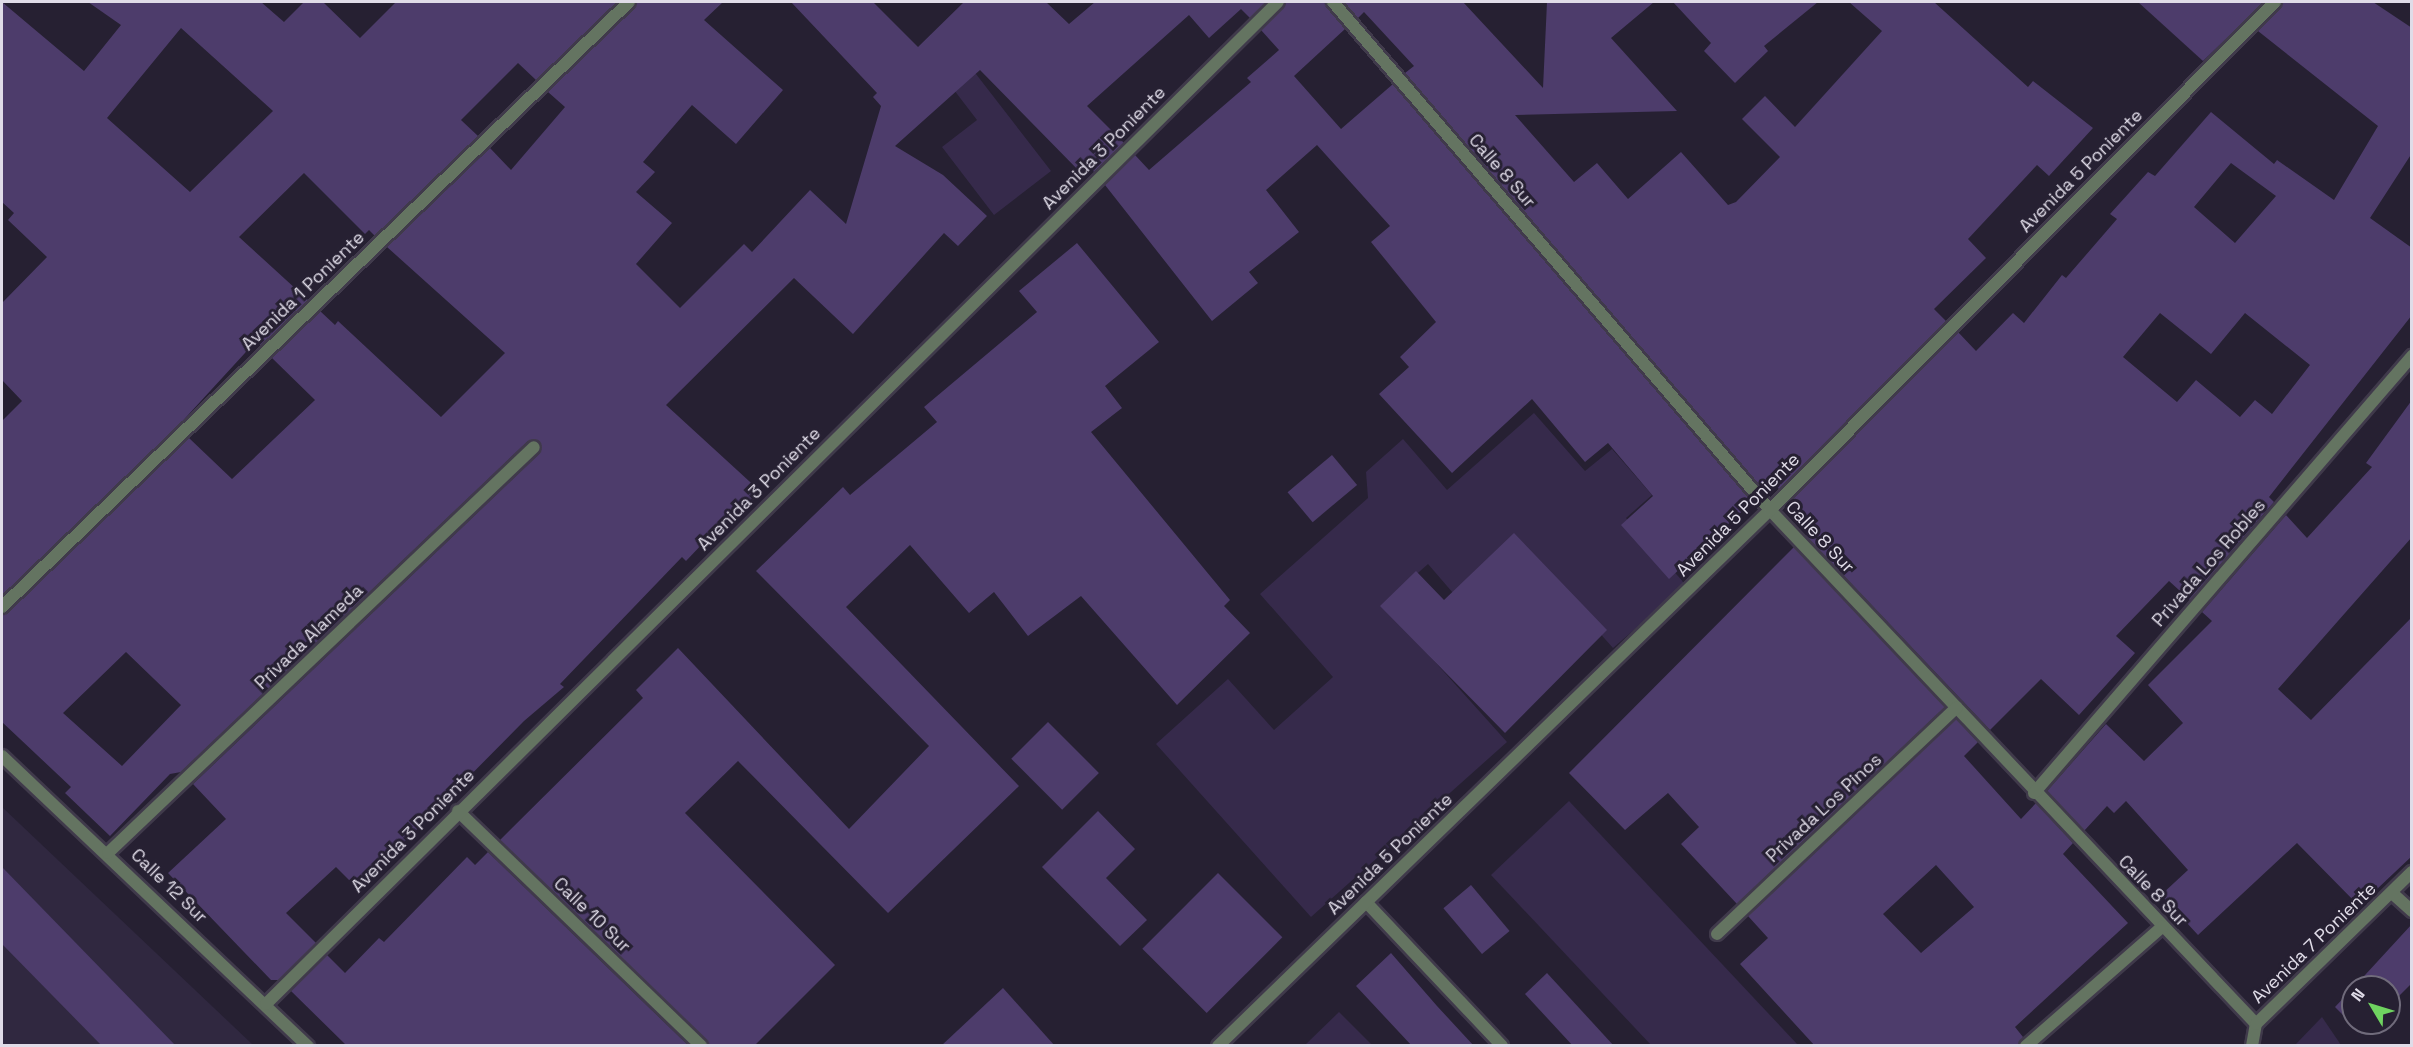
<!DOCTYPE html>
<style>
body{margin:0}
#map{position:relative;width:2413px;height:1047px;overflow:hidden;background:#262032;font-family:"Space Grotesk",sans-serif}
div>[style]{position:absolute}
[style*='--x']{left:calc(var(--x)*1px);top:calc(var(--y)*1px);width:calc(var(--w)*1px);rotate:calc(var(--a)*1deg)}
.built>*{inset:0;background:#302840}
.green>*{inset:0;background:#362a4b}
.building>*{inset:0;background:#4d3c6b;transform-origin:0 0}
.roads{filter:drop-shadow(2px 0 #403a4b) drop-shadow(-2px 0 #403a4b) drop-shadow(0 2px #403a4b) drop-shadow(0 -2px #403a4b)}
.street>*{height:12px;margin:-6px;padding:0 6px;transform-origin:6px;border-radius:6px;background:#647461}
span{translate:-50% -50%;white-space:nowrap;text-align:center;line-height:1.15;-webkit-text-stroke:6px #262032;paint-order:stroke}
.street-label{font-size:18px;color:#e0dce8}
.frame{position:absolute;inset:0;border:3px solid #e0dce8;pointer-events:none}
.north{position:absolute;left:2341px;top:975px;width:60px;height:60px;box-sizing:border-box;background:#262032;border:2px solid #706b7b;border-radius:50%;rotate:308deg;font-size:16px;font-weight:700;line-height:24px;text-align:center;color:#e0dce8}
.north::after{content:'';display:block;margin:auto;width:21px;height:27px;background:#6fd360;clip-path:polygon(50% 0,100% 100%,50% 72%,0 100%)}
</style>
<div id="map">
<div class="built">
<div style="clip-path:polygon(2px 807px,252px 1044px,250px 1045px,2px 1045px)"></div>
</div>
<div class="green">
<div style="clip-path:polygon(952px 43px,1051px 171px,994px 215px,942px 147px,977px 120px,931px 60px)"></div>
<div style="clip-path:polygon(1534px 413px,1585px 471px,1612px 449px,1652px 495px,1626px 518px,1686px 585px,1613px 648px,1515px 538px,1453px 593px,1428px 564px,1383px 604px,1507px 742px,1311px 917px,1156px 744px,1228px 679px,1274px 730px,1333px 677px,1260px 594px,1368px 498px,1366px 472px,1403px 439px,1447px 490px)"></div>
<div style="clip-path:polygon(1569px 801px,1798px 1045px,1651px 1045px,1491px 875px)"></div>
<div style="clip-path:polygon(1339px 1012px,1372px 1045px,1305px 1045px)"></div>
<div style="clip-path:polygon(2322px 1017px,2341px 1045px,2295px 1045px)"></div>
</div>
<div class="building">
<div style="clip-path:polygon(evenodd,2px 2px,84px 71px,121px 25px,88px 2px,261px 2px,284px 22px,304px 2px,323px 2px,360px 38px,396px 2px,618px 2px,536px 80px,518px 63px,461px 120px,478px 136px,375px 236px,369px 230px,365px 234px,304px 173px,239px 237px,308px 300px,261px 346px,256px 341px,178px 426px,2px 596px,2px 421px,22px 401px,2px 380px,2px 303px,47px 257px,8px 220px,14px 213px,2px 202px,2px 2px,181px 28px,273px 111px,190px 192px,107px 118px,181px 28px)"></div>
<div style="clip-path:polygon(evenodd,637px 2px,723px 2px,704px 20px,783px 90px,736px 144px,692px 105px,643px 162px,655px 172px,636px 192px,672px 223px,636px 264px,680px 308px,744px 244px,752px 252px,810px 190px,846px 224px,881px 106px,873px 97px,877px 93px,791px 2px,873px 2px,918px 47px,964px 2px,1046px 2px,1069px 24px,1095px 2px,1267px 2px,1250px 18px,1241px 9px,1209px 38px,1189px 15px,1087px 106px,1124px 143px,1094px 172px,1089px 165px,1081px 173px,980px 70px,895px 146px,943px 175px,987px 216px,958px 246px,944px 233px,853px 334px,794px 278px,666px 405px,761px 492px,731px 524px,726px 519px,686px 561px,682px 557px,560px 684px,564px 687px,524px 721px,358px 889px,336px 867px,286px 913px,316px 943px,279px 980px,271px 980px,168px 873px,226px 819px,193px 784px,540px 453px,540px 442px,528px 441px,181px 772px,170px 774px,110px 836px,65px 793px,71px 787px,2px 722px,2px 615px,189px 438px,232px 479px,315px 400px,272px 358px,320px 311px,335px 325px,338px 321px,441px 417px,505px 353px,387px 247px,490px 148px,511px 170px,565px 107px,548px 92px,637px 2px,126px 652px,181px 705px,122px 766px,63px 713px,126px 652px)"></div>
<div style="clip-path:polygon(1286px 2px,1325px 2px,1345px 29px,1294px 76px,1341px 129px,1393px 84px,1752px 502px,1669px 579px,1621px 525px,1653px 496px,1608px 443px,1585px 462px,1532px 399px,1452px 473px,1379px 394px,1409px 367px,1400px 357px,1436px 322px,1371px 242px,1390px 226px,1317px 145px,1266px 190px,1299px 232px,1249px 272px,1258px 283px,1212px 321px,1105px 185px,1135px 155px,1149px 170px,1251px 82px,1247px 78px,1279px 50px,1261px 30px)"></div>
<div style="clip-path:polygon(1343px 2px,1463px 2px,1543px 88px,1547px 2px,1654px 2px,1611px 38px,1677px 111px,1515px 115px,1574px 182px,1597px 163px,1628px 199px,1681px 152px,1728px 205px,1736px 202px,1780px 157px,1742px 119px,1765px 96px,1795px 127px,1882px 31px,1849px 2px,1934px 2px,2028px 87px,2033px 81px,2093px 128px,2049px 176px,2037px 165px,1968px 239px,1986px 258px,1934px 309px,1946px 321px,1779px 489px,1773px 483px,1764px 491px,1405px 73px,1414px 66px,1364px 12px,1358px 18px)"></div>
<div style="clip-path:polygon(1673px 2px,1818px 2px,1764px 46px,1768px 51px,1735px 83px,1704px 51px,1711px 43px)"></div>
<div style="clip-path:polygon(2138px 2px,2264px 2px,2203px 61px)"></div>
<div style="clip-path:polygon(evenodd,2283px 2px,2373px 2px,2412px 28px,2412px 153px,2370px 218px,2412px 248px,2412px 315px,2269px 497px,2274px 502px,2190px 600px,2169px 581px,2116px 636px,2135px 653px,2079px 715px,2041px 679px,1990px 730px,1806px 536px,1815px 526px,1791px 501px,1958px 332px,1976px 351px,2013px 313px,2024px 323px,2062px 275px,2066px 278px,2117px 219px,2110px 214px,2148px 172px,2155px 176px,2211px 112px,2274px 164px,2277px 160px,2334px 200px,2378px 126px,2258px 31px,2283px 2px,2231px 163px,2276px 196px,2235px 243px,2194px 207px,2231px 163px,2283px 2px,2160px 313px,2211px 354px,2245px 313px,2310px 365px,2272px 414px,2255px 400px,2240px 417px,2196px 380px,2177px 402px,2123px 357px,2160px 313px)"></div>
<div style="clip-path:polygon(1077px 243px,1159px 342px,1105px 386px,1122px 408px,1091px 432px,1230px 600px,1224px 606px,1250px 633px,1177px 705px,1081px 596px,1028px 636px,994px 592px,969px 613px,910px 545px,846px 607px,1019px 786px,888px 913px,738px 761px,685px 813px,835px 965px,754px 1046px,709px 1046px,500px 840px,643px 698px,636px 690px,678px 648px,849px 829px,929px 746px,756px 571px,843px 487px,850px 495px,937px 422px,924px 407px,1037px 312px,1019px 291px)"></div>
<div style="clip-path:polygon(2412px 400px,2412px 537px,2278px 689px,2311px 720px,2412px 617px,2412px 856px,2359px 906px,2297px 843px,2198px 935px,2161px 895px,2188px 870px,2126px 801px,2114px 813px,2107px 806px,2084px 831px,2047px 791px,2106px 724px,2144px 761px,2183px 723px,2148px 685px,2212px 621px,2202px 612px,2286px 515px,2307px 538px,2372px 467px,2366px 463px)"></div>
<div style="left:1332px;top:455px;width:39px;height:58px;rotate:50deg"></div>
<div style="clip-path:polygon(1514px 533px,1607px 630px,1505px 733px,1380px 606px,1416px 571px,1444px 600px)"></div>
<div style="clip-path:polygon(1794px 547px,1945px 707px,1737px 904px,1681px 844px,1699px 827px,1668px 793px,1625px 830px,1569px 773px)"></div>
<div style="clip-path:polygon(evenodd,1956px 719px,1978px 742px,1964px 756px,2021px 819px,2036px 803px,2073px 843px,2063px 854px,2128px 923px,2015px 1027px,2023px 1037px,2018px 1046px,1815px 1046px,1740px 964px,1768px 938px,1748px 916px,1956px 719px,1936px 865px,1974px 907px,1921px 953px,1883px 914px,1936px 865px)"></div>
<div style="left:1048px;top:722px;width:72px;height:52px;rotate:45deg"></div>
<div style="clip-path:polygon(1098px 811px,1135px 849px,1106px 878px,1147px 920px,1120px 946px,1042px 867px)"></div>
<div style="clip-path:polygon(488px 852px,689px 1046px,347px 1046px,291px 991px,327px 955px,345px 973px,379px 938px,384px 942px,467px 857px,475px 865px)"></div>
<div style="clip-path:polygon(2px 867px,176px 1046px,102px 1046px,2px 944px)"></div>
<div style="left:1218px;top:873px;width:91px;height:107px;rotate:45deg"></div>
<div style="left:1471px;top:885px;width:60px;height:36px;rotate:50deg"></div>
<div style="clip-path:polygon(2412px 924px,2412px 983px,2389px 1006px,2389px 987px,2354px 987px)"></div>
<div style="clip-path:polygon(1391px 953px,1437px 1006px,1474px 1046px,1412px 1046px,1356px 986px)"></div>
<div style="clip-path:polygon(1547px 973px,1614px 1046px,1573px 1046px,1525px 994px)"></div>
<div style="clip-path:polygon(1003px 988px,1055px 1046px,941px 1046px)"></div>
<div style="clip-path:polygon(2353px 988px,2353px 1023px,2373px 1023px,2362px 1034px,2335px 1007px)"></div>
</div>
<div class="roads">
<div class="street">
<div style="--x:1333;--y:2;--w:670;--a:49.3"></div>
<div style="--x:1770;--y:510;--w:707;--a:46.6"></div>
<div style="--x:2;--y:607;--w:871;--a:-43.98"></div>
<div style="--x:2;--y:756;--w:422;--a:43.5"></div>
<div style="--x:2034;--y:793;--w:578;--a:-49.14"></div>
<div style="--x:458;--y:811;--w:338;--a:44"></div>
<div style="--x:108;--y:853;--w:588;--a:-43.62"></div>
<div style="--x:2392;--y:893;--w:27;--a:42"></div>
<div style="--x:1366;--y:902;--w:198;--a:46.6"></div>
<div style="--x:1717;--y:934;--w:330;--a:-43.4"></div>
<div style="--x:266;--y:1004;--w:1424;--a:-44.72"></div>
<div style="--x:1218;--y:1046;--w:769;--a:-44.16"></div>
<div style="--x:1770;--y:510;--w:716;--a:-45.17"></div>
<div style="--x:2026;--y:1046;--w:181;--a:-41.2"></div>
<div style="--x:2252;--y:1046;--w:22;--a:-80"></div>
<div style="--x:2256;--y:1024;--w:218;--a:-44.3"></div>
</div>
</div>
<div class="street-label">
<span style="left:1104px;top:148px;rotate:-45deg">Avenida 3 Poniente</span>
<span style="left:1502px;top:171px;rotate:49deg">Calle 8 Sur</span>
<span style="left:2081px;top:171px;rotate:-45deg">Avenida 5 Poniente</span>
<span style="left:303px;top:291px;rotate:-44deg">Avenida 1 Poniente</span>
<span style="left:759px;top:489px;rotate:-45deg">Avenida 3 Poniente</span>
<span style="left:1738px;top:515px;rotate:-45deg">Avenida 5 Poniente</span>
<span style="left:1820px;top:537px;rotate:47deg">Calle 8 Sur</span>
<span style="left:2209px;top:563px;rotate:-49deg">Privada Los Robles</span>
<span style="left:309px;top:637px;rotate:-44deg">Privada Alameda</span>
<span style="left:1824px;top:808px;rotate:-43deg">Privada Los Pinos</span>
<span style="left:413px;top:831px;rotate:-45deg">Avenida 3 Poniente</span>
<span style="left:1390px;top:854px;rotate:-44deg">Avenida 5 Poniente</span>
<span style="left:169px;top:886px;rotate:44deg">Calle 12 Sur</span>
<span style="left:2153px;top:891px;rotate:46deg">Calle 8 Sur</span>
<span style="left:592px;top:915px;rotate:44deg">Calle 10 Sur</span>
<span style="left:2314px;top:943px;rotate:-44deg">Avenida 7 Poniente</span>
</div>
<div class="frame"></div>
<div class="north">N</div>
</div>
